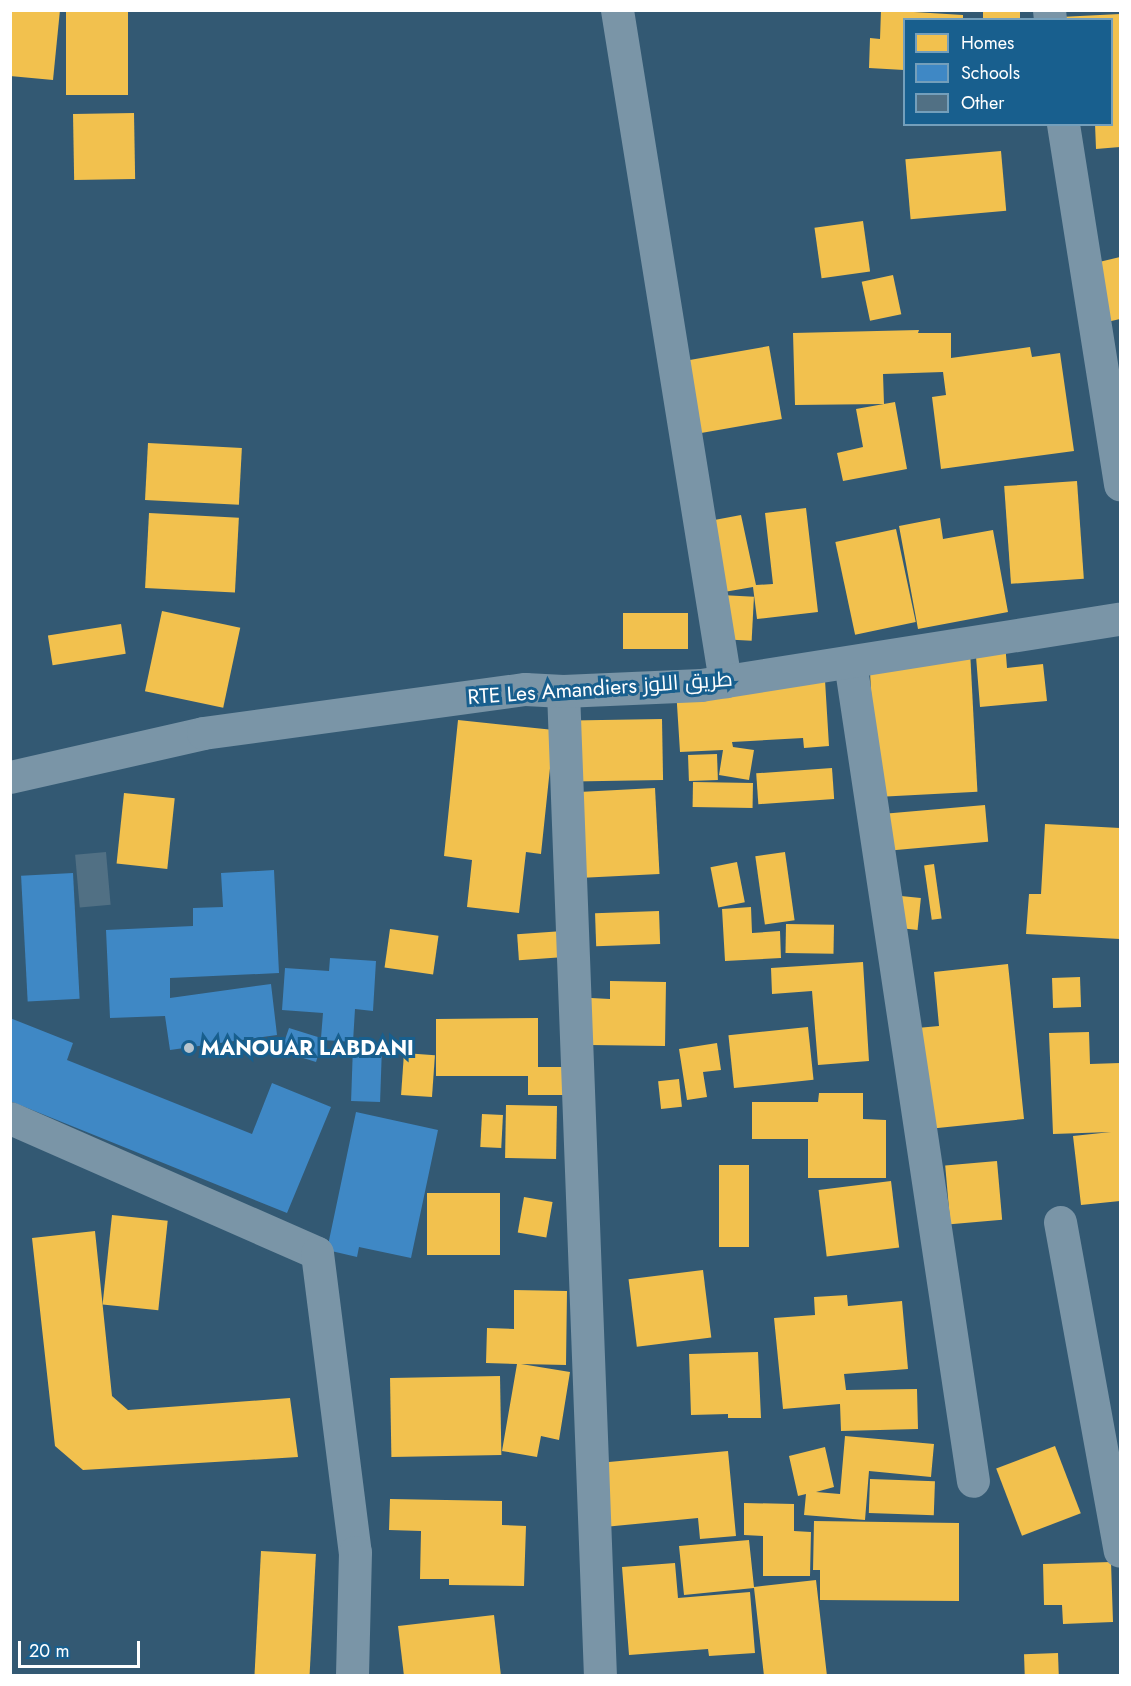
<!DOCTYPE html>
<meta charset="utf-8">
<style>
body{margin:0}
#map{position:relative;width:1131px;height:1686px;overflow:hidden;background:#335973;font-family:Jost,Cairo,sans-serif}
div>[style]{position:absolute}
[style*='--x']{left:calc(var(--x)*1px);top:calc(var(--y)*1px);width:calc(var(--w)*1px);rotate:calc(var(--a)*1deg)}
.homes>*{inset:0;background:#f2c14e;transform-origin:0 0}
.schools>*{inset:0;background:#3f88c5;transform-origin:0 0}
.building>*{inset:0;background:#517084;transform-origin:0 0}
.street>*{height:33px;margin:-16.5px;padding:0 16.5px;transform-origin:16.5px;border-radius:16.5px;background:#7a95a7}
.dots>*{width:16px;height:16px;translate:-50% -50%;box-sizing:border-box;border:3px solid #185f8e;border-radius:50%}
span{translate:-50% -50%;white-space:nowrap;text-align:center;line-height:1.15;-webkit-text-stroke:6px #185f8e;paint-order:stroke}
.street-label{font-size:21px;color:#fff}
.poi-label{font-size:21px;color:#fff;font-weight:700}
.left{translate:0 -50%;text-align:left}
.frame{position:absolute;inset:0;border:12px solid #fff;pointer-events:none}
.legend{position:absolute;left:903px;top:18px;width:210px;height:108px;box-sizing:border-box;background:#185f8e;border:2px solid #749fbb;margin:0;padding:8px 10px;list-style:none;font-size:18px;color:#fff}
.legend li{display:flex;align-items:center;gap:12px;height:30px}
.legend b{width:30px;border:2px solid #749fbb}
.scale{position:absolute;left:18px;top:1641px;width:122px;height:27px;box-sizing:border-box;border:3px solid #fff;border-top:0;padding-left:8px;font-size:18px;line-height:21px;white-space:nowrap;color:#fff;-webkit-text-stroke:4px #185f8e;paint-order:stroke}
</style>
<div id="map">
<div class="homes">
<div style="clip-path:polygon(12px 10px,60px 10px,53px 80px,10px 76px)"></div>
<div style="left:66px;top:10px;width:62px;height:85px"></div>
<div style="clip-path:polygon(881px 10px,963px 15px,963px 20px,904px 20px,904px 70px,869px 68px,870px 38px,880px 39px)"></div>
<div style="left:983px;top:10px;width:37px;height:10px"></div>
<div style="clip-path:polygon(1120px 14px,1120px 147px,1096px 149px,1095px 124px,1112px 124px,1112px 20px,1060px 20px,1060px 17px)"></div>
<div style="left:134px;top:113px;width:66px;height:61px;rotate:89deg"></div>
<div style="left:1001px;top:151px;width:60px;height:96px;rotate:85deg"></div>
<div style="left:863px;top:221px;width:51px;height:49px;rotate:82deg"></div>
<div style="clip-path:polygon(1120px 257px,1120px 319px,1107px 322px,1095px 263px)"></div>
<div style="left:893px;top:275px;width:40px;height:32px;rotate:78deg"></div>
<div style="clip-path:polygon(919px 330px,918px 333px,951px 333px,951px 358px,1030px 347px,1032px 357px,1060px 353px,1074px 451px,941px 469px,932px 397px,946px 395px,943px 372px,883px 374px,884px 404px,795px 405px,793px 333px)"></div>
<div style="left:769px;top:346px;width:74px;height:95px;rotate:80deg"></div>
<div style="clip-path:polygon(895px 402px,907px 469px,843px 481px,837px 453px,863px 447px,856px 409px)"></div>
<div style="left:148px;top:443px;width:94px;height:57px;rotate:3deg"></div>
<div style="left:1077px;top:481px;width:98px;height:73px;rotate:86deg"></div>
<div style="clip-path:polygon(806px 508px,818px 612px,757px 619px,753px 587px,724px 592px,709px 521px,741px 515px,756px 585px,773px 584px,765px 513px)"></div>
<div style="left:149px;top:513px;width:90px;height:75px;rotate:3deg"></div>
<div style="clip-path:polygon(940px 518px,943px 539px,993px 530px,1008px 612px,918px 629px,899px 526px)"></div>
<div style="left:896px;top:529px;width:95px;height:62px;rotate:78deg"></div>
<div style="left:721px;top:595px;width:33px;height:44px;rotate:3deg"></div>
<div style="left:162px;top:611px;width:80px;height:82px;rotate:12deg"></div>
<div style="left:623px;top:613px;width:65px;height:36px"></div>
<div style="left:121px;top:624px;width:30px;height:74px;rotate:81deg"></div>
<div style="clip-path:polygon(1005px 642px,1007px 668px,1043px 664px,1047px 701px,980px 707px,975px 644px)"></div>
<div style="left:970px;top:650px;width:142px;height:101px;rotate:87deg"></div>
<div style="clip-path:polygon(825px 680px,829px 746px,804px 748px,803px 738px,732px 742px,733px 747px,754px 750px,749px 780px,719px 775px,723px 750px,680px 752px,676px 689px)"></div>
<div style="left:662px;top:719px;width:61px;height:90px;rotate:89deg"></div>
<div style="clip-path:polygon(458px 720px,554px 730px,541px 854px,526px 852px,519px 913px,467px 907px,472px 860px,444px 856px)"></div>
<div style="left:717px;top:754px;width:26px;height:29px;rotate:88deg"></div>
<div style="left:832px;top:768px;width:31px;height:76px;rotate:86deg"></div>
<div style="left:693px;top:782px;width:60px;height:25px;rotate:1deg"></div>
<div style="left:655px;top:788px;width:86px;height:81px;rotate:87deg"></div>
<div style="left:124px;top:793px;width:51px;height:71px;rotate:6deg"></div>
<div style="left:985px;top:805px;width:37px;height:98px;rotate:85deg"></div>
<div style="clip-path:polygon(1045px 824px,1120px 828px,1120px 939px,1026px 934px,1029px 894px,1041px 894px)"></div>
<div style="left:785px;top:852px;width:69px;height:30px;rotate:82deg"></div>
<div style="left:737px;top:862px;width:41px;height:27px;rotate:79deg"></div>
<div style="left:934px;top:864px;width:55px;height:10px;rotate:82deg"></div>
<div style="left:901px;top:896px;width:20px;height:32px;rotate:6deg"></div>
<div style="clip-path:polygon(751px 907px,752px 933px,780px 931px,781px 958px,725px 961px,722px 909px)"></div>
<div style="left:659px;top:911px;width:33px;height:64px;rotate:88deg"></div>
<div style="left:786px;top:924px;width:48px;height:29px;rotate:1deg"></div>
<div style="left:390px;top:929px;width:49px;height:39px;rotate:8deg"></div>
<div style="left:563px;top:931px;width:26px;height:46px;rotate:86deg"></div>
<div style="clip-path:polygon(863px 962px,869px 1061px,818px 1065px,812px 991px,772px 994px,771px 968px)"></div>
<div style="clip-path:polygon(1008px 964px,1024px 1119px,928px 1129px,917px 1028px,939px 1026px,934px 972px)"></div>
<div style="left:1080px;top:977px;width:30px;height:28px;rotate:88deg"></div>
<div style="clip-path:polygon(610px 981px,666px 982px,665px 1046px,590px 1045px,591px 998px,610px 999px)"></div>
<div style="clip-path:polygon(538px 1018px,538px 1067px,568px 1067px,569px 1095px,528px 1095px,528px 1076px,436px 1076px,436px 1019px)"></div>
<div style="left:808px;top:1027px;width:53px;height:80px;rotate:84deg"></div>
<div style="clip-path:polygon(1089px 1032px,1090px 1064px,1120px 1063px,1120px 1201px,1081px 1205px,1073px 1136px,1111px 1132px,1053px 1134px,1049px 1033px)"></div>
<div style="clip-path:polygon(717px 1043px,721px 1070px,703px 1072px,707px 1097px,687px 1100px,679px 1049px)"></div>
<div style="left:404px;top:1053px;width:31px;height:42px;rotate:4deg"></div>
<div style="left:679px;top:1079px;width:28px;height:21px;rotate:84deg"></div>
<div style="clip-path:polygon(819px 1093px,863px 1093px,863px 1119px,886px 1120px,886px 1178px,808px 1178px,808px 1139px,752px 1139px,752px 1102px,818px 1102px)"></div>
<div style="left:506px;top:1105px;width:51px;height:53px;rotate:1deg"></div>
<div style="left:482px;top:1114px;width:21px;height:33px;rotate:3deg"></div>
<div style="left:997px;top:1161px;width:59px;height:52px;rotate:85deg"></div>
<div style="left:719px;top:1165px;width:30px;height:82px"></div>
<div style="left:891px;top:1181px;width:67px;height:73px;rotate:83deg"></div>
<div style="left:427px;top:1193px;width:73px;height:62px"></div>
<div style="left:524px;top:1197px;width:29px;height:36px;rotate:10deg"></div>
<div style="left:112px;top:1215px;width:56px;height:90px;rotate:6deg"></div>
<div style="clip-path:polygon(95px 1231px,112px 1396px,128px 1410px,290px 1398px,298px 1457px,83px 1470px,55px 1446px,32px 1238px)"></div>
<div style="left:703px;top:1270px;width:68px;height:75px;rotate:83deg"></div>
<div style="clip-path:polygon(514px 1290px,567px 1291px,566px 1365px,521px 1364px,570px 1372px,559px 1440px,541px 1436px,537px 1457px,502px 1451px,517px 1364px,486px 1363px,487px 1328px,514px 1329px)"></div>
<div style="clip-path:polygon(847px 1295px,848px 1306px,902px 1301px,908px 1369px,844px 1374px,846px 1390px,917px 1389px,918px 1429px,841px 1431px,840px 1404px,783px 1409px,774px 1318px,815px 1315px,814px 1297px)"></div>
<div style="clip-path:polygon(758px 1352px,761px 1418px,728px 1418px,728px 1414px,691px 1415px,689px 1354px)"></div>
<div style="left:500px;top:1376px;width:79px;height:110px;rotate:89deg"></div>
<div style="clip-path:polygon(845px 1436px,934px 1444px,931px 1477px,869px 1471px,865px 1520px,804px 1515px,806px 1494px,798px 1496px,789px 1456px,825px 1447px,834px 1487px,816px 1492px,840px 1494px)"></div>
<div style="left:1055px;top:1446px;width:72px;height:63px;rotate:69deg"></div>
<div style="clip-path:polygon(728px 1451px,736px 1536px,700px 1539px,698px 1518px,604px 1527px,598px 1463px)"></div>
<div style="left:870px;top:1479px;width:65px;height:34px;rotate:2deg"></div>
<div style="clip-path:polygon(390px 1499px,502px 1501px,502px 1525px,526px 1526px,524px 1586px,449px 1585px,449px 1579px,420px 1579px,421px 1531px,389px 1530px)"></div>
<div style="clip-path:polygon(744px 1503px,794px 1504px,794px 1531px,811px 1532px,810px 1576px,763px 1576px,763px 1536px,744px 1535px)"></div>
<div style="clip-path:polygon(814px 1521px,959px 1523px,959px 1601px,820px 1600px,820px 1570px,813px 1570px)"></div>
<div style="clip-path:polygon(749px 1540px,754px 1587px,816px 1580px,827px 1676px,764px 1676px,754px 1588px,684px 1595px,679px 1546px)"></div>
<div style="left:261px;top:1551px;width:55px;height:125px;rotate:3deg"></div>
<div style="clip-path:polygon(1111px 1562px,1113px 1622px,1063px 1624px,1062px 1605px,1044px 1605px,1043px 1564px)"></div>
<div style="clip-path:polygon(675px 1563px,678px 1598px,750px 1592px,755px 1653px,709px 1656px,708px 1649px,629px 1655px,622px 1567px)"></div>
<div style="clip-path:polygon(494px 1615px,501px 1676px,404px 1676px,398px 1626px)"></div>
<div style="left:1058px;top:1653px;width:23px;height:34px;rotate:88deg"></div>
</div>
<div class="schools">
<div style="clip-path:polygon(274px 870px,279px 973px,170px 978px,170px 998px,271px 984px,277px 1035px,170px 1050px,165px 1016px,110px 1018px,106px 930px,193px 926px,193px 908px,223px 907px,221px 873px)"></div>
<div style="left:73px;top:873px;width:126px;height:52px;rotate:87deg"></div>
<div style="clip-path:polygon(330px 958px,376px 961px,373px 1011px,355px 1009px,353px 1042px,323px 1040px,316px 1062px,281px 1051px,289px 1028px,321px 1038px,323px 1013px,282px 1010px,285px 968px,329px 971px)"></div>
<div style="clip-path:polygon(10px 1018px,73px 1043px,67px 1060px,252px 1134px,272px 1083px,331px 1107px,287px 1213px,10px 1101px)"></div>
<div style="left:353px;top:1046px;width:29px;height:55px;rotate:2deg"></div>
<div style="clip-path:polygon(356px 1112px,438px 1130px,411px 1258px,359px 1247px,357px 1257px,327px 1250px)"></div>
</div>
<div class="building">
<div style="left:106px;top:852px;width:53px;height:31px;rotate:85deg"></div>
</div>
<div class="street">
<div style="--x:617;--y:10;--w:680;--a:80.86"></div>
<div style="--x:1049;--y:10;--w:10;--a:84"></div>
<div style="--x:1063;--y:124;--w:365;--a:81"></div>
<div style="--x:850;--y:662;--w:828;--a:81.46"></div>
<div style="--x:563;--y:691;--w:986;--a:87.85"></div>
<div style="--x:10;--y:777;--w:198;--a:-12.8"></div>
<div style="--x:203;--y:733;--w:325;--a:-7.8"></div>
<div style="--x:525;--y:689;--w:38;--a:3"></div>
<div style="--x:563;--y:691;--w:138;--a:-2.5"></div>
<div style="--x:701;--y:685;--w:424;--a:-9"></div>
<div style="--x:10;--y:1118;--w:335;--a:23.7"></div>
<div style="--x:317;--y:1253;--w:301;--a:82.8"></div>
<div style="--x:355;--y:1552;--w:124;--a:91.4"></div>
<div style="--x:1060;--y:1222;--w:334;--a:79.7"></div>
</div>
<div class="dots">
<div style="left:189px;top:1048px;background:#b8c5ce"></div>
</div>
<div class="street-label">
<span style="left:600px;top:688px;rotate:-4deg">RTE Les Amandiers طريق اللوز</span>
</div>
<div class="poi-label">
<span class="left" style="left:201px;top:1048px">MANOUAR LABDANI</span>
</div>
<div class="frame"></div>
<ul class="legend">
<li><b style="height:16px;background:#f2c14e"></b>Homes</li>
<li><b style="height:16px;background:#3f88c5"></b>Schools</li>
<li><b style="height:16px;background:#517084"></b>Other</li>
</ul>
<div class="scale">20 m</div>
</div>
